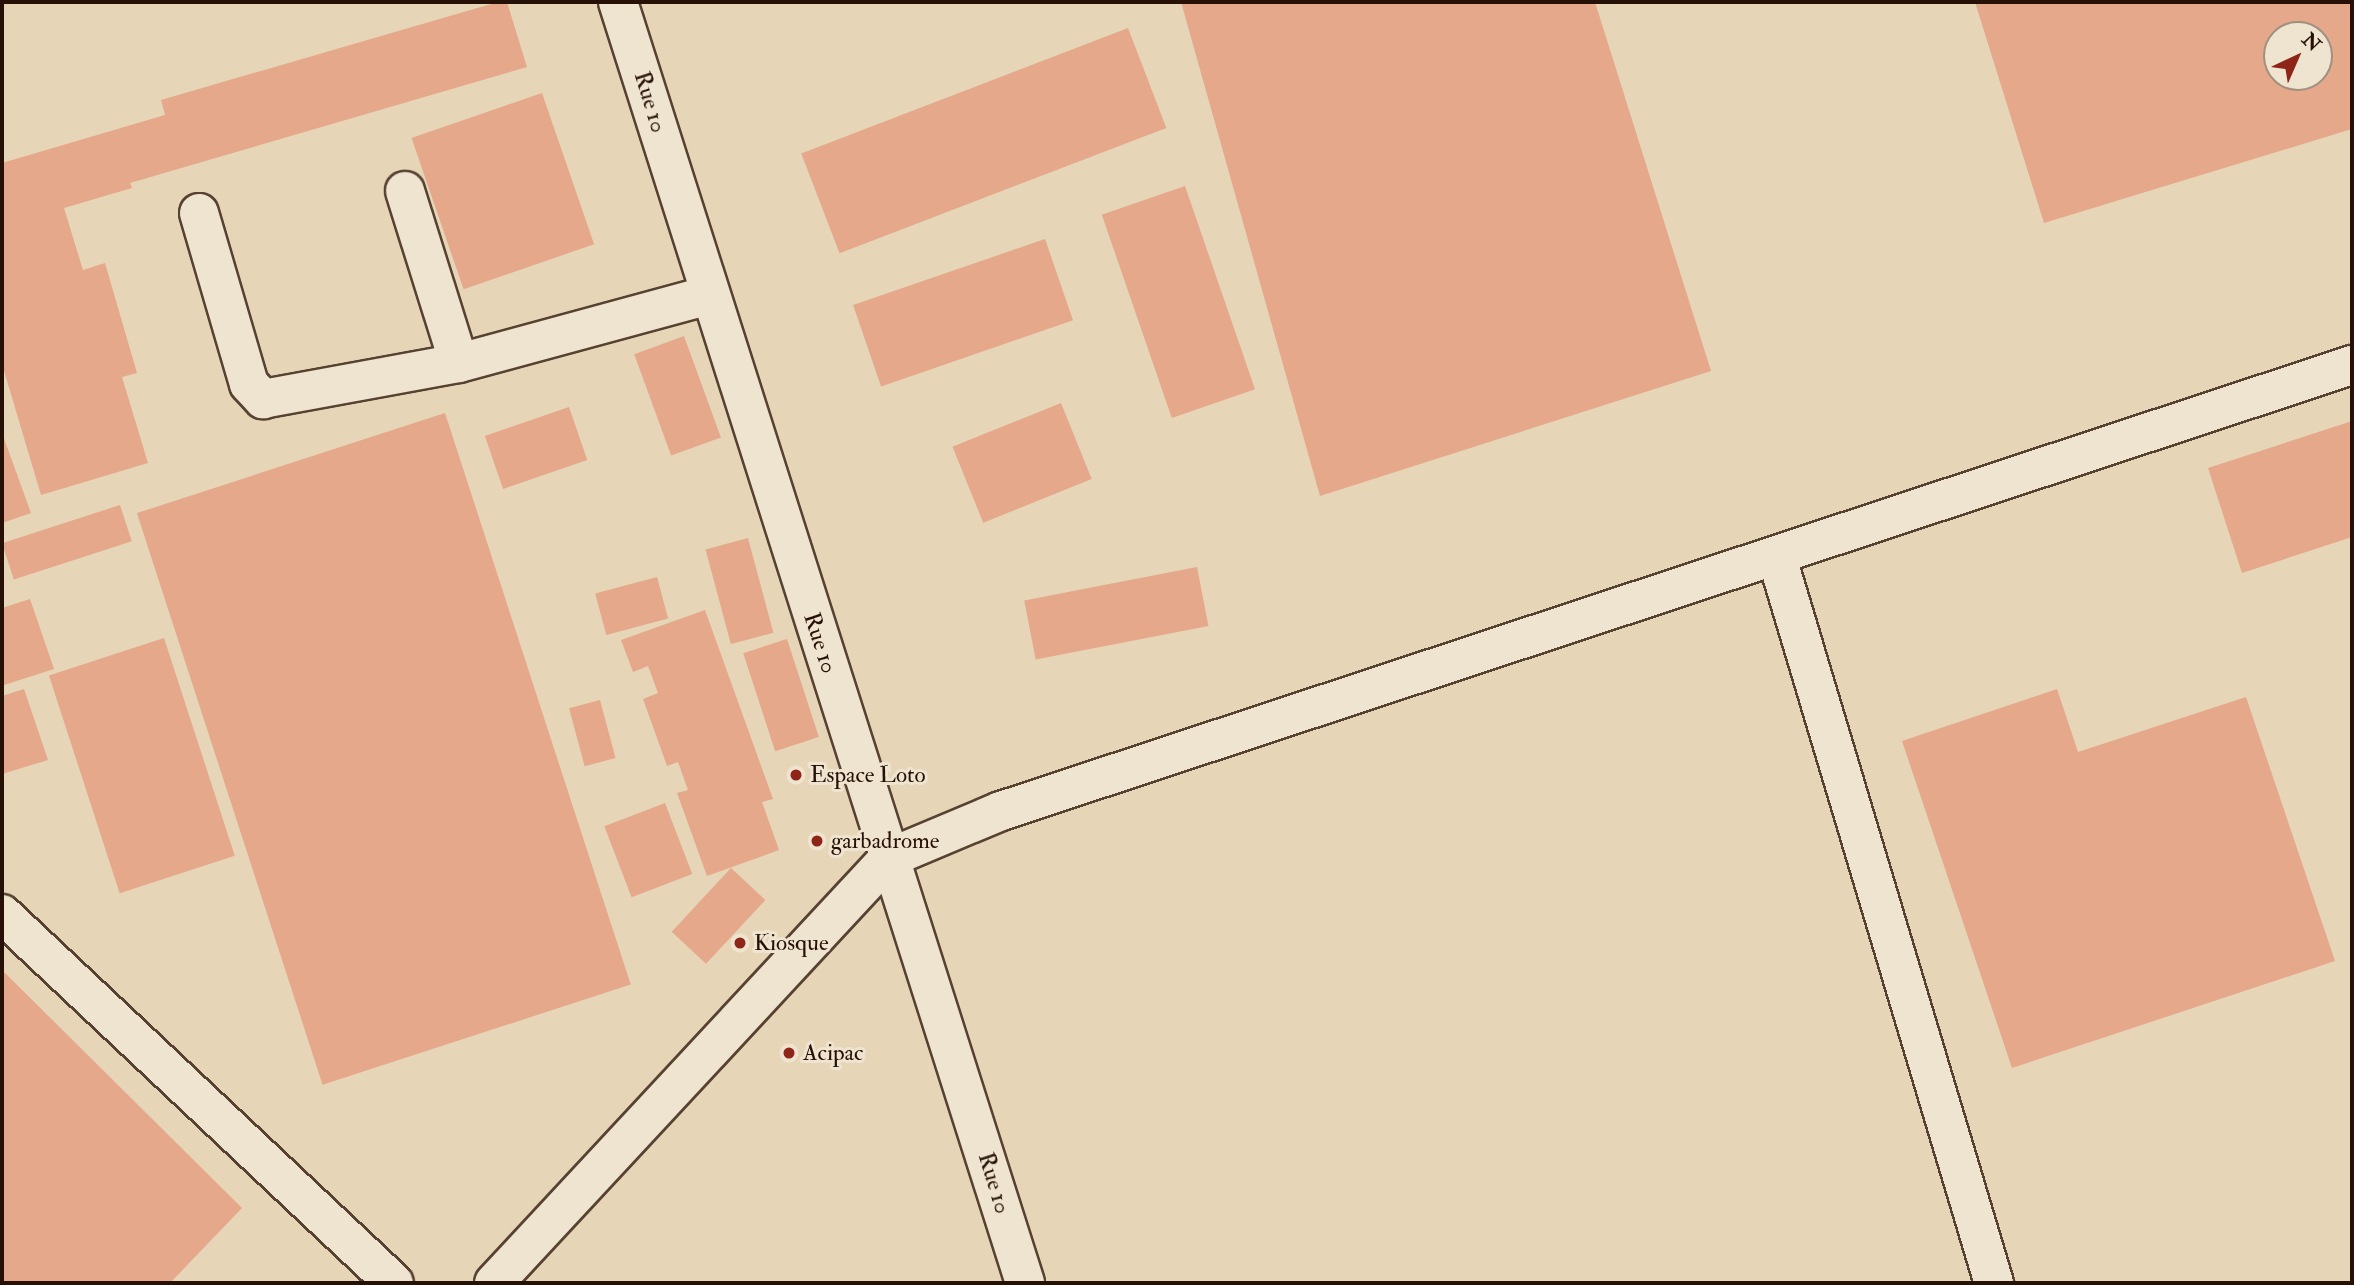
<!DOCTYPE html>
<style>
body{margin:0}
#map{position:relative;width:2354px;height:1285px;overflow:hidden;background:#e6d5b6;font-family:"IM FELL Double Pica",serif}
div>[style]{position:absolute}
[style*='--x']{left:calc(var(--x)*1px);top:calc(var(--y)*1px);width:calc(var(--w)*1px);rotate:calc(var(--a)*1deg)}
.building>*{inset:0;background:#e5a88b;transform-origin:0 0}
.roads{filter:drop-shadow(2px 0 #574232) drop-shadow(-2px 0 #574232) drop-shadow(0 2px #574232) drop-shadow(0 -2px #574232)}
.minor>*{height:38px;margin:-19px;padding:0 19px;transform-origin:19px;border-radius:19px;background:#efe4d0}
.dots>*{width:19px;height:19px;translate:-50% -50%;box-sizing:border-box;border:4px solid #efe4d0;border-radius:50%}
span{translate:-50% -50%;white-space:nowrap;text-align:center;line-height:1.15;-webkit-text-stroke:6px #efe4d0;paint-order:stroke}
.street-label{font-size:23px;color:#271106}
.poi-label{font-size:23px;color:#271106}
.left{translate:0 -50%;text-align:left}
.frame{position:absolute;inset:0;border:4px solid #271106;pointer-events:none}
.north{position:absolute;left:2263px;top:21px;width:70px;height:70px;box-sizing:border-box;background:#efe4d0;border:2px solid #9f907f;border-radius:50%;rotate:44deg;font-size:19px;font-weight:700;line-height:28px;text-align:center;color:#271106}
.north::after{content:'';display:block;margin:auto;width:24px;height:32px;background:#8f2418;clip-path:polygon(50% 0,100% 100%,50% 72%,0 100%)}
</style>
<div id="map">
<div class="building">
<div style="clip-path:polygon(498px 2px,507px 2px,527px 67px,130px 183px,132px 188px,64px 208px,83px 270px,105px 263px,137px 373px,122px 377px,148px 463px,41px 495px,2px 364px,2px 163px,165px 115px,161px 100px)"></div>
<div style="clip-path:polygon(1181px 2px,1595px 2px,1711px 371px,1320px 496px)"></div>
<div style="clip-path:polygon(evenodd,1975px 2px,2352px 2px,2352px 129px,2044px 223px,1975px 2px,2277px 35px,2319px 35px,2319px 77px,2277px 77px,2277px 35px)"></div>
<div style="left:1128px;top:28px;width:107px;height:350px;rotate:69deg"></div>
<div style="left:542px;top:93px;width:160px;height:138px;rotate:71deg"></div>
<div style="left:1185px;top:186px;width:215px;height:88px;rotate:71deg"></div>
<div style="left:1045px;top:239px;width:86px;height:203px;rotate:71deg"></div>
<div style="left:684px;top:336px;width:108px;height:53px;rotate:70deg"></div>
<div style="left:1061px;top:403px;width:82px;height:117px;rotate:68deg"></div>
<div style="left:569px;top:407px;width:56px;height:89px;rotate:71deg"></div>
<div style="left:445px;top:413px;width:601px;height:324px;rotate:72deg"></div>
<div style="clip-path:polygon(2352px 421px,2352px 537px,2242px 573px,2208px 468px)"></div>
<div style="clip-path:polygon(2px 433px,31px 513px,2px 523px)"></div>
<div style="left:120px;top:505px;width:38px;height:124px;rotate:72deg"></div>
<div style="left:748px;top:538px;width:98px;height:44px;rotate:75deg"></div>
<div style="left:1197px;top:567px;width:60px;height:176px;rotate:79deg"></div>
<div style="left:657px;top:577px;width:43px;height:64px;rotate:75deg"></div>
<div style="clip-path:polygon(30px 599px,54px 669px,4px 685px,2px 608px)"></div>
<div style="clip-path:polygon(705px 610px,773px 799px,762px 802px,779px 850px,707px 876px,677px 793px,688px 790px,678px 762px,667px 766px,643px 699px,658px 693px,648px 666px,633px 672px,621px 640px)"></div>
<div style="left:164px;top:638px;width:229px;height:121px;rotate:72deg"></div>
<div style="left:787px;top:639px;width:103px;height:46px;rotate:72deg"></div>
<div style="clip-path:polygon(24px 689px,48px 760px,2px 774px,2px 696px)"></div>
<div style="clip-path:polygon(2057px 689px,2078px 752px,2246px 697px,2335px 961px,2012px 1068px,1902px 741px)"></div>
<div style="left:600px;top:700px;width:60px;height:32px;rotate:75deg"></div>
<div style="left:665px;top:803px;width:76px;height:65px;rotate:69deg"></div>
<div style="left:731px;top:868px;width:47px;height:87px;rotate:43deg"></div>
<div style="clip-path:polygon(2px 970px,242px 1208px,170px 1283px,2px 1283px)"></div>
</div>
<div class="roads">
<div class="minor">
<div style="--x:618;--y:2;--w:1344;--a:72.37"></div>
<div style="--x:405;--y:191;--w:180;--a:72.6"></div>
<div style="--x:199;--y:213;--w:178;--a:73.7"></div>
<div style="--x:249;--y:384;--w:21;--a:47"></div>
<div style="--x:263;--y:399;--w:199;--a:-10.4"></div>
<div style="--x:459;--y:363;--w:260;--a:-15.2"></div>
<div style="--x:1777;--y:558;--w:757;--a:73.34"></div>
<div style="--x:2;--y:914;--w:538;--a:43.27"></div>
<div style="--x:494;--y:1283;--w:580;--a:-47.1"></div>
<div style="--x:889;--y:858;--w:121;--a:-22.8"></div>
<div style="--x:1001;--y:811;--w:1423;--a:-18.27"></div>
</div>
</div>
<div class="dots">
<div style="left:796px;top:775px;background:#8f2418"></div>
<div style="left:817px;top:841px;background:#8f2418"></div>
<div style="left:740px;top:943px;background:#8f2418"></div>
<div style="left:789px;top:1053px;background:#8f2418"></div>
</div>
<div class="street-label">
<span style="left:650px;top:102px;rotate:73deg">Rue 10</span>
<span style="left:820px;top:643px;rotate:72deg">Rue 10</span>
<span style="left:994px;top:1183px;rotate:73deg">Rue 10</span>
</div>
<div class="poi-label">
<span class="left" style="left:810px;top:775px">Espace Loto</span>
<span class="left" style="left:831px;top:841px">garbadrome</span>
<span class="left" style="left:754px;top:943px">Kiosque</span>
<span class="left" style="left:803px;top:1053px">Acipac</span>
</div>
<div class="frame"></div>
<div class="north">N</div>
</div>
